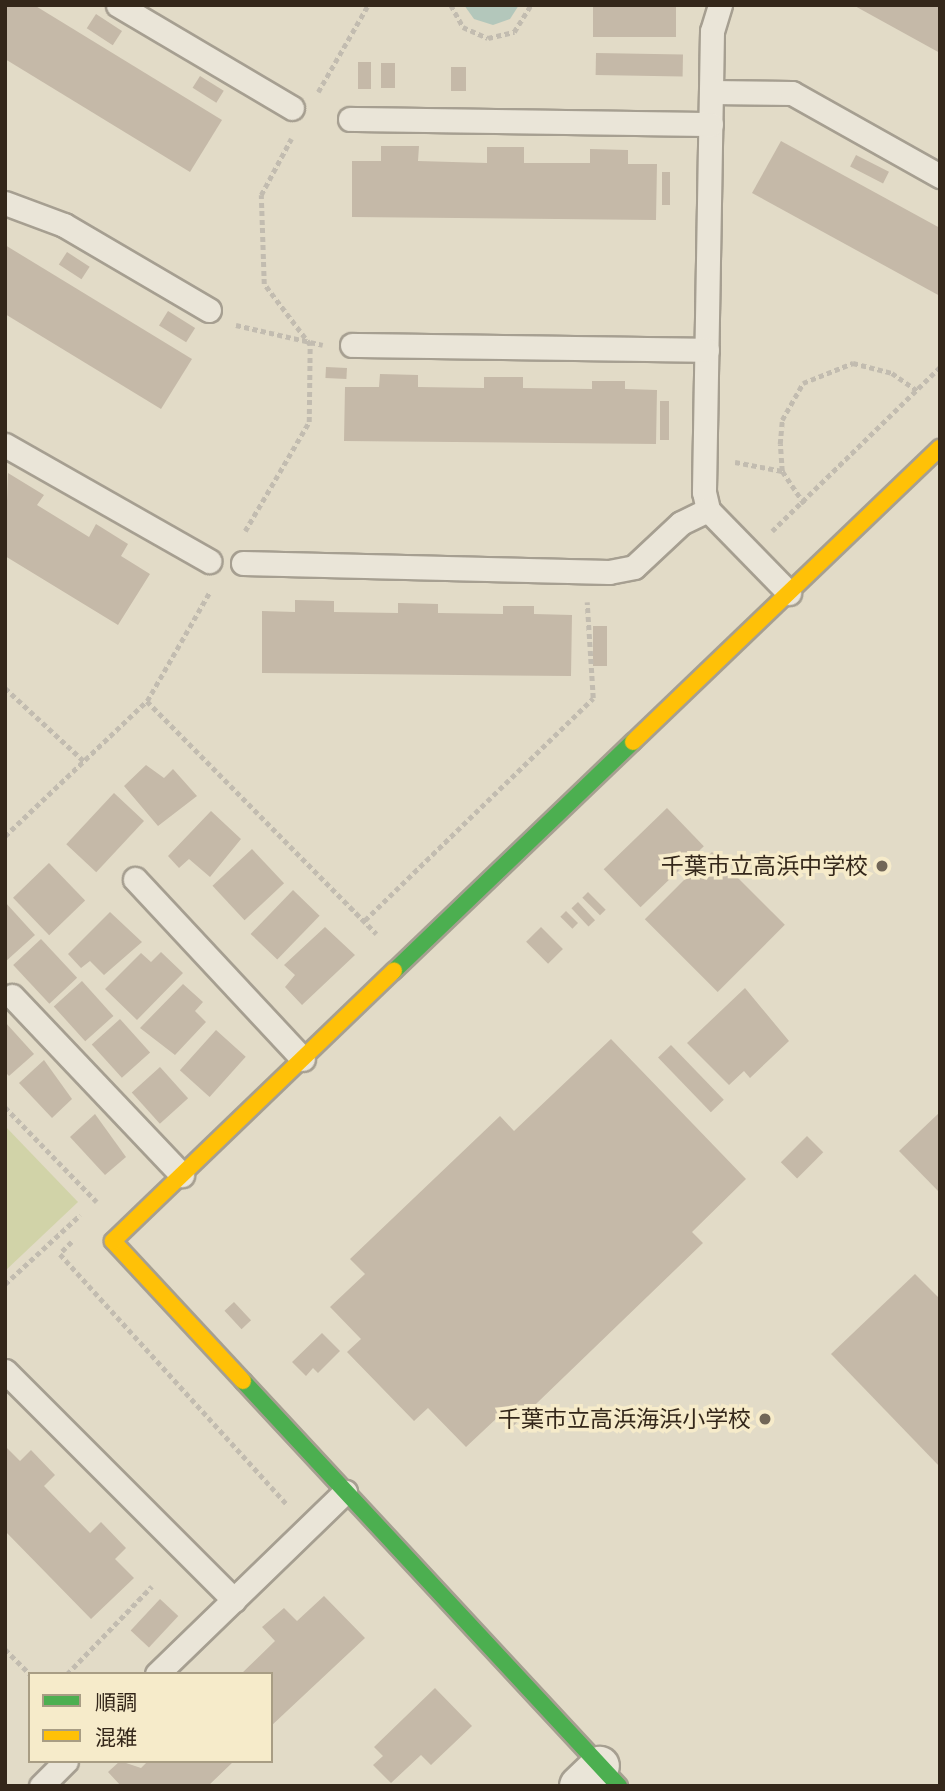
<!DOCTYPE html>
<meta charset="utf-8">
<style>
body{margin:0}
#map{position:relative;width:945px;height:1791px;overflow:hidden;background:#e2dbc7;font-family:Merriweather,"Noto Sans JP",serif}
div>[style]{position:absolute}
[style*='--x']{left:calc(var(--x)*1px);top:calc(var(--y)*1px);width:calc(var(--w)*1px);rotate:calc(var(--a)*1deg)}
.green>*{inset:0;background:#d1d3a8}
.water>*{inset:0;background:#b3c7bb}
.building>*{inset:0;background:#c5b9a8;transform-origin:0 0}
.path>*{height:4.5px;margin-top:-2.25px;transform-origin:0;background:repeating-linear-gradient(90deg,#c2bcb0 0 5px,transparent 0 8.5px)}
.roads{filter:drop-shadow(2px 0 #a69f91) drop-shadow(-2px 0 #a69f91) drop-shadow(0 2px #a69f91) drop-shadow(0 -2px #a69f91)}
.lane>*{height:23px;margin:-11.5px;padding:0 11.5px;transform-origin:11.5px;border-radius:11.5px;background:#eae5d8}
.street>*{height:38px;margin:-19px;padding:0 19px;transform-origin:19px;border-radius:19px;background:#eae5d8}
.fast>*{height:16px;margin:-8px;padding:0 8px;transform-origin:8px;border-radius:8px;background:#4caf50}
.slow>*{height:16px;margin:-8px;padding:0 8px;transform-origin:8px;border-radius:8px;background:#ffc107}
.dots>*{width:19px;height:19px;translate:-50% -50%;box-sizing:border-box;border:4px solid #f6ebca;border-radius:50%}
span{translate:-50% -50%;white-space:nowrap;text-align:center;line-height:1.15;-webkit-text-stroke:7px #f6ebca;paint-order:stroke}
.poi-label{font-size:23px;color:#34271a}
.right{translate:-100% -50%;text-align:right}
.frame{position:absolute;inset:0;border:7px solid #34271a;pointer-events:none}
.legend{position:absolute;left:28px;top:1672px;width:245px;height:91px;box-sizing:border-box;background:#f6ebca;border:2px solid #a89d84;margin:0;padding:9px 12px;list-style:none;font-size:21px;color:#34271a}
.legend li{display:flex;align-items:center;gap:14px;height:35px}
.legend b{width:35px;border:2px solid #a89d84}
</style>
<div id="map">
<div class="green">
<div style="clip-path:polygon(5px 1126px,78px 1202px,5px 1271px)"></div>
</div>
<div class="water">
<div style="clip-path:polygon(464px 5px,519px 5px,510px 19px,493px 25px,474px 19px)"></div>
</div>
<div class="building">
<div style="clip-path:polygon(5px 5px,34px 5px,222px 120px,190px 172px,5px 59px)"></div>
<div style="left:593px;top:5px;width:83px;height:32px"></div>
<div style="clip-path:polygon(853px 5px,940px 5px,940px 53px)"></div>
<div style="left:96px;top:14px;width:31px;height:17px;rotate:33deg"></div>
<div style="left:596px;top:53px;width:87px;height:22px;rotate:1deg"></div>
<div style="left:358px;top:62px;width:13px;height:27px"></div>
<div style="left:381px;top:63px;width:14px;height:25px"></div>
<div style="left:451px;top:67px;width:15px;height:24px"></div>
<div style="left:200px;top:76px;width:28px;height:14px;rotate:32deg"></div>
<div style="clip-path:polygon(781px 141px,940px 228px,940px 296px,752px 193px)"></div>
<div style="clip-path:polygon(381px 146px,419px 146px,418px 161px,487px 163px,487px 147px,524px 147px,524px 163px,590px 163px,590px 149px,628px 150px,628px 164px,657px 164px,656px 220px,352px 217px,352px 161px,381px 161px)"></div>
<div style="left:856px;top:155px;width:37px;height:13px;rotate:27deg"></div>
<div style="left:662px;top:172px;width:8px;height:33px"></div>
<div style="clip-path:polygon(5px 245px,192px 359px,161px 409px,5px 314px)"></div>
<div style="left:67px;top:252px;width:27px;height:15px;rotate:33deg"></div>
<div style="left:168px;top:311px;width:32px;height:17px;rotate:32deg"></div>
<div style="left:326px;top:367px;width:21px;height:11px;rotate:3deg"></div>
<div style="clip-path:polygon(380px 374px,418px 375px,418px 387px,484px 388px,484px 377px,523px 377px,523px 388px,592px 389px,592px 381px,625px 381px,625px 389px,657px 390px,656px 444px,344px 441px,345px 387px,379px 387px)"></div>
<div style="left:660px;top:401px;width:9px;height:39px"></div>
<div style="clip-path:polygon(8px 473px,44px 495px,37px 505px,89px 537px,96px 524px,128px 544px,121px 556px,150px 574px,118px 625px,5px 556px)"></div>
<div style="clip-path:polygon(295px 600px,334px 601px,334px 612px,398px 613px,398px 603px,438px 604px,438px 613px,503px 614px,503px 606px,534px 606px,534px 614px,572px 615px,571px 676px,262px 673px,262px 611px,295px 612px)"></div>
<div style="left:593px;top:626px;width:14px;height:40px"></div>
<div style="clip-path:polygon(146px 765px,164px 778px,173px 769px,197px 796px,158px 826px,124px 786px)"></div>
<div style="left:114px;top:793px;width:41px;height:70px;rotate:43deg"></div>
<div style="left:667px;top:808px;width:53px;height:88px;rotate:46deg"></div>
<div style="clip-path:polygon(211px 811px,241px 839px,210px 877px,189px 859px,179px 868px,168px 856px)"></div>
<div style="left:252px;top:849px;width:47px;height:54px;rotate:47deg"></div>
<div style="left:712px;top:852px;width:103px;height:95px;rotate:45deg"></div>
<div style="left:49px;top:863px;width:52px;height:50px;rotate:46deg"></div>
<div style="left:293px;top:890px;width:37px;height:61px;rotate:44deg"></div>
<div style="left:588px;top:892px;width:25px;height:8px;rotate:45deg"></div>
<div style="clip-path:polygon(5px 902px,35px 935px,5px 962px)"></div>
<div style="left:578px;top:902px;width:25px;height:9px;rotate:47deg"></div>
<div style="left:566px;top:911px;width:17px;height:8px;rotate:45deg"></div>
<div style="clip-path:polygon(110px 912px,142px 942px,104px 975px,90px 961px,81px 968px,68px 954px)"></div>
<div style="clip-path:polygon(325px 927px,355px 955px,302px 1005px,285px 987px,295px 975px,284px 965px)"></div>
<div style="left:541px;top:927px;width:31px;height:21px;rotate:45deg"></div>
<div style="left:41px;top:939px;width:53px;height:38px;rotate:47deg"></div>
<div style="clip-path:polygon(161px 952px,183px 973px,137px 1020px,105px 989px,141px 953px,151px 962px)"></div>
<div style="left:82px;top:981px;width:47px;height:38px;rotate:48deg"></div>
<div style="clip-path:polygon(183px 984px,203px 1002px,195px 1011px,206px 1022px,175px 1055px,140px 1028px)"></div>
<div style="clip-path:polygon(745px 988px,789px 1041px,750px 1078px,744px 1071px,729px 1085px,687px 1043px)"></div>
<div style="left:120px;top:1019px;width:45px;height:38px;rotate:48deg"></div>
<div style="clip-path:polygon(5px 1022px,34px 1054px,9px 1076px,5px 1072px)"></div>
<div style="left:216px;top:1030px;width:40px;height:54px;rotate:42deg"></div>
<div style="clip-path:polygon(611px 1039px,746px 1179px,692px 1232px,703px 1243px,510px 1429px,498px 1417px,466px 1447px,428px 1408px,414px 1421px,347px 1352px,361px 1339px,330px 1307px,365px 1274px,350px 1259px,500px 1116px,514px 1131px)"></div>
<div style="left:671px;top:1045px;width:76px;height:18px;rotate:46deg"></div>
<div style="clip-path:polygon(44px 1060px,72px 1099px,52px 1118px,19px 1083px)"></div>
<div style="left:160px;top:1067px;width:42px;height:38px;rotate:48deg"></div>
<div style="clip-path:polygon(940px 1112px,940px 1193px,899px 1151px)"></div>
<div style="clip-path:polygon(95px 1114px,126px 1157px,105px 1175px,70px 1137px)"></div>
<div style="left:807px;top:1136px;width:23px;height:37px;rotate:45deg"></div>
<div style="clip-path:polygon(915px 1274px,940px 1299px,940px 1467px,831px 1354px)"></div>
<div style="left:234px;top:1302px;width:25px;height:13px;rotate:47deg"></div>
<div style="clip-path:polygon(322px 1333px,340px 1351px,318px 1373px,313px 1368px,306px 1376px,292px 1362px)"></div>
<div style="clip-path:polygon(5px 1446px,20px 1461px,31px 1450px,55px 1475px,44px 1486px,90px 1533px,101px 1522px,126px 1548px,115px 1559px,134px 1578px,91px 1619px,5px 1531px)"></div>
<div style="clip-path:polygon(324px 1596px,365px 1638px,271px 1726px,271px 1674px,241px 1674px,275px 1641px,262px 1627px,284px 1608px,297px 1621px)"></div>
<div style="left:160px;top:1599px;width:25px;height:43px;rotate:43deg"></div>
<div style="clip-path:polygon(435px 1688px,472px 1726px,431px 1765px,421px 1755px,391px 1783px,373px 1765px,383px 1756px,374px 1747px)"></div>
<div style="clip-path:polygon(120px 1761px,141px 1768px,148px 1761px,234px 1761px,208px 1786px,121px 1786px,108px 1772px)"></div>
</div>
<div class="path">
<div style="--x:451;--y:5;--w:25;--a:61"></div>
<div style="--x:463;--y:27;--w:27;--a:24"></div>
<div style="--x:488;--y:38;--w:27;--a:-13"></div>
<div style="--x:514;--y:32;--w:32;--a:-58"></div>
<div style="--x:318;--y:92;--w:100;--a:-60.1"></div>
<div style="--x:236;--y:325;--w:89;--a:12.9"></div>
<div style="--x:735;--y:462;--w:48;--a:10.8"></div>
<div style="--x:804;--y:504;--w:40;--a:-124"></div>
<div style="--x:782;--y:471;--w:27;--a:-94"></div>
<div style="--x:780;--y:444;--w:24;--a:-85"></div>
<div style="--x:782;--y:420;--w:43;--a:-60.4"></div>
<div style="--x:803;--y:383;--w:54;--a:-21.8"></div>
<div style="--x:853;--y:363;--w:40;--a:14.4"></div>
<div style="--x:892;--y:373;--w:32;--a:35"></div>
<div style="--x:245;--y:531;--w:126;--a:-59.6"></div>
<div style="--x:309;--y:422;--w:77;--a:-89.3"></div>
<div style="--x:310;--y:345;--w:76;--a:-127"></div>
<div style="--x:264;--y:284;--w:89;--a:-91.9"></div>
<div style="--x:261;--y:195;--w:64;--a:-61.8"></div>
<div style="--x:772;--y:531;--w:235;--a:-44.3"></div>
<div style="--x:5;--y:688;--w:110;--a:42.8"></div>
<div style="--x:147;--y:701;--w:327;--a:45.4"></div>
<div style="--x:5;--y:836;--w:196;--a:-43.6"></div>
<div style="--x:147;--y:701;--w:125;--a:-60.1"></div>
<div style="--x:365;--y:920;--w:318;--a:-44.2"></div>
<div style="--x:593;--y:698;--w:96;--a:-93.6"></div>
<div style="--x:5;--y:1107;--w:132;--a:45.9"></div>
<div style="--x:72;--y:1242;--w:17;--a:135"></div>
<div style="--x:60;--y:1254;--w:338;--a:47.8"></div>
<div style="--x:5;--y:1284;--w:102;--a:-42.6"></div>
<div style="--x:5;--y:1649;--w:35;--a:45"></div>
<div style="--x:67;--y:1674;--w:122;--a:-46"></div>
</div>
<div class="roads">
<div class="lane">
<div style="--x:118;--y:5;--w:202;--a:30.6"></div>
<div style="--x:720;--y:5;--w:27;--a:107"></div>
<div style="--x:712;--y:31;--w:461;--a:91"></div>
<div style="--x:704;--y:492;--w:18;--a:77"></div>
<div style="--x:708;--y:510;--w:116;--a:45.7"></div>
<div style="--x:711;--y:92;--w:81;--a:0.7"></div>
<div style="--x:792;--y:93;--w:170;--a:29.3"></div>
<div style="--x:350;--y:119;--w:361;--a:0.8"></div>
<div style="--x:5;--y:203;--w:63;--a:20.4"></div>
<div style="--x:64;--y:225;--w:168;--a:30.4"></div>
<div style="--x:352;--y:345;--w:355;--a:0.8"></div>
<div style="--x:5;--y:445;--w:235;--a:29.6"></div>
<div style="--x:243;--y:563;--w:366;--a:1.4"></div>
<div style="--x:609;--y:572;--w:25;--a:-11"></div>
<div style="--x:634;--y:567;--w:64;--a:-43.1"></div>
<div style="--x:681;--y:523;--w:30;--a:-26"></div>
<div style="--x:135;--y:879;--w:246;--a:47"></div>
<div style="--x:12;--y:996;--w:247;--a:46.5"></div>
<div style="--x:5;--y:1371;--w:324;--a:45"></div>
<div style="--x:157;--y:1674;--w:262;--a:-44.1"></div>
<div style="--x:41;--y:1786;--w:35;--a:-45"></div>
</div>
<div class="street">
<div style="--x:579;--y:1786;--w:29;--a:-44"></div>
</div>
<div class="fast">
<div style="--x:394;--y:971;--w:331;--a:-43.8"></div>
<div style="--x:243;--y:1381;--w:553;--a:47.13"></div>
</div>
<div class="slow">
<div style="--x:633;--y:742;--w:425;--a:-43.8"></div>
<div style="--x:243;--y:1381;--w:191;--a:-132.9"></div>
<div style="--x:113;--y:1241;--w:390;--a:-43.9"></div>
</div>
</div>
<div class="dots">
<div style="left:882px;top:866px;background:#716657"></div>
<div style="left:765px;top:1419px;background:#716657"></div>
</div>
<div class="poi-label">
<span class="right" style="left:868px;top:866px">千葉市立高浜中学校</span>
<span class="right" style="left:751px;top:1419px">千葉市立高浜海浜小学校</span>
</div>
<div class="frame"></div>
<ul class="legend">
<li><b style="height:9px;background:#4caf50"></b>順調</li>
<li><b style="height:9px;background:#ffc107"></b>混雑</li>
</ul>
</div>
